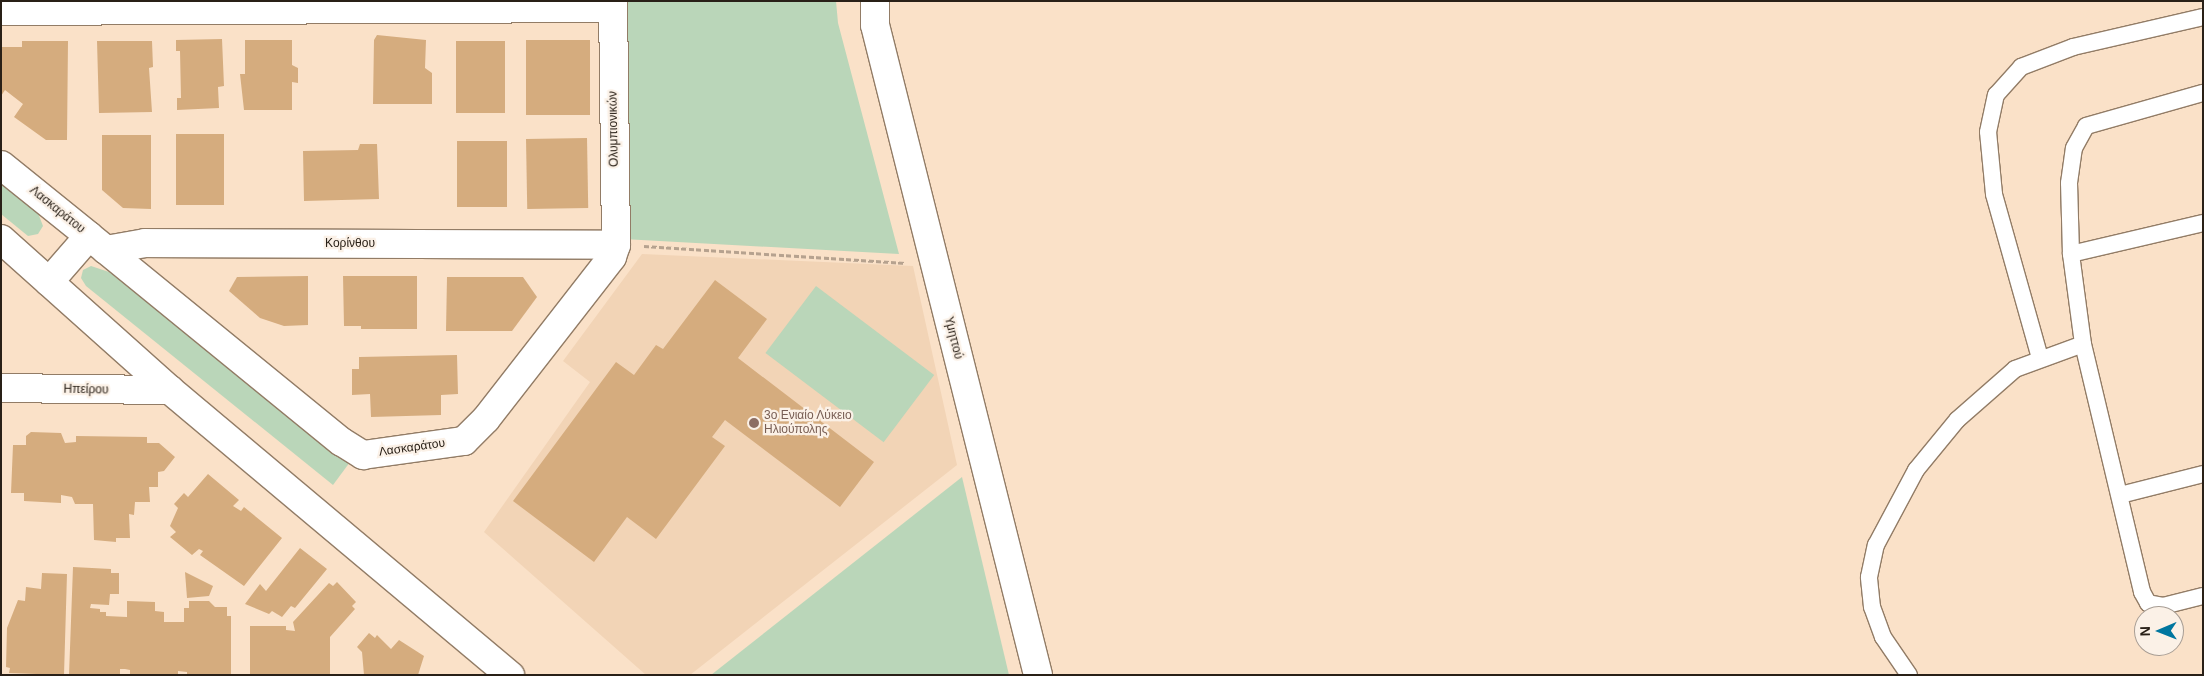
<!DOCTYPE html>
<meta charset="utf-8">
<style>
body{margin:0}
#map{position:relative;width:2204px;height:676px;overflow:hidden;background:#fae1c8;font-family:Helvetica,sans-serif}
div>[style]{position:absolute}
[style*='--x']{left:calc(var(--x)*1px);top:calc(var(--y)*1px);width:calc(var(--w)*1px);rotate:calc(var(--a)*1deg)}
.built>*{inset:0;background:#f2d4b6}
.green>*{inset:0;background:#bad6b9;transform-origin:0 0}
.building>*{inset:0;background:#d5ac7e;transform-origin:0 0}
.path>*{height:3px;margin-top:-1.5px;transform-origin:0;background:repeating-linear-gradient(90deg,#b6a28f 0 5px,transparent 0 7.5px)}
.roads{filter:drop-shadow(1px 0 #927c66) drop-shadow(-1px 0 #927c66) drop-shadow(0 1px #927c66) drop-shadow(0 -1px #927c66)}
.service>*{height:16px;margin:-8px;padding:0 8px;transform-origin:8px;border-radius:8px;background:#fff}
.minor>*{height:28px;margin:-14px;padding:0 14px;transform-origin:14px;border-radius:14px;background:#fff}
.dots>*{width:14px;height:14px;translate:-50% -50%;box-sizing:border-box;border:2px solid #fbf1e7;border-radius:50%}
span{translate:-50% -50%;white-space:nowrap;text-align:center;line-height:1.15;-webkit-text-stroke:4.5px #fbf1e7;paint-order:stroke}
.street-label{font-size:12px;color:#292017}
.education-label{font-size:12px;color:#785e54}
.left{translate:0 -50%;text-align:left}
.frame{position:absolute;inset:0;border:2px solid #292017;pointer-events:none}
.north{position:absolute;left:2134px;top:606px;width:50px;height:50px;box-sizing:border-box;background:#fbf1e7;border:1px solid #a79d94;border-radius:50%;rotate:269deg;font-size:14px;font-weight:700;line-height:20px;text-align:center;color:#292017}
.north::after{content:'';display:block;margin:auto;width:18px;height:22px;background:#00769f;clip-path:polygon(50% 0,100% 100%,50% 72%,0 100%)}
</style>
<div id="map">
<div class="built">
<div style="clip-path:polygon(642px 254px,913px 266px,957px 465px,690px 675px,646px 675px,484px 532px,590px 382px,563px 361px)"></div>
</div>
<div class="green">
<div style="clip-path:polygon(620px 1px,836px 1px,838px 23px,899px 254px,623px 239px)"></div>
<div style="clip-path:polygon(1px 182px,38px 213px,43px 226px,38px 234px,28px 236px,1px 214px)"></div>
<div style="clip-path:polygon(91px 266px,109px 272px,350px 462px,333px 485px,86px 286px,81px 278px,83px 270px)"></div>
<div style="left:816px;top:286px;width:148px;height:84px;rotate:37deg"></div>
<div style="clip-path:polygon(962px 477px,1009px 675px,711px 675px)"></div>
</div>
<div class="building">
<div style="clip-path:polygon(377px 35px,426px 40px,425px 68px,432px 73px,432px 104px,373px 104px,374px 40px)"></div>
<div style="clip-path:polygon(222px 39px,224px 86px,218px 87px,219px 108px,177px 110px,177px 98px,181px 98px,180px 51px,176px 51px,176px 40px)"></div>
<div style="clip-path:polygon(245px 40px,292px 40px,292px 65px,298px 68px,298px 83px,292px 82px,292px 110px,244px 110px,240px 74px,245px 74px)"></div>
<div style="left:526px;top:40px;width:64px;height:75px"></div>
<div style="clip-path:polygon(22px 41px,68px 41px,67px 140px,46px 140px,14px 117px,23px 104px,5px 90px,1px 96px,1px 47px,22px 47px)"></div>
<div style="clip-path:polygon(97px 41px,152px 41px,153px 67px,149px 68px,152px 112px,99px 113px)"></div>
<div style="left:456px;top:41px;width:49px;height:72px"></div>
<div style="left:176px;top:134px;width:48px;height:71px"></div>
<div style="clip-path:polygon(102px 135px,151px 135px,151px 209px,123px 208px,102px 190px)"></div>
<div style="left:587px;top:138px;width:70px;height:61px;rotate:89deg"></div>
<div style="left:507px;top:141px;width:66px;height:50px;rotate:90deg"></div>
<div style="clip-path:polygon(360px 144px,377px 144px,379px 199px,304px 201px,303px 151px,358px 150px)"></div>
<div style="clip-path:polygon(308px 276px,308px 325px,284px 326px,260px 318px,229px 291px,237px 277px)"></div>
<div style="clip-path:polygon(343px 276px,417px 276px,417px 329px,361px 329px,361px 326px,344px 326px)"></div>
<div style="clip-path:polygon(447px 277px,523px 277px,537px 297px,512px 331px,446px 331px)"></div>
<div style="clip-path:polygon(715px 280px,767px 319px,738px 358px,874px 462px,840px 507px,725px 420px,712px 437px,725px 446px,656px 539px,627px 517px,594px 562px,513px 501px,616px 362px,634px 375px,656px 345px,663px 349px)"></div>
<div style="clip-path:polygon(457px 355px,458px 394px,441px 395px,441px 415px,371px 417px,370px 394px,352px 395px,352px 369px,359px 369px,359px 357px)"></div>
<div style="clip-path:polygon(31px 432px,61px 433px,65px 443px,76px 442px,76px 436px,147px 437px,147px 443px,159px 443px,175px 457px,164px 471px,158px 472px,158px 487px,149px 487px,150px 502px,135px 502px,134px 515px,129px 514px,130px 538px,116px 538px,116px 542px,94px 540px,93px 504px,75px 504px,72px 497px,61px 495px,61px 503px,24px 501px,24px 493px,11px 493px,13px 445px,26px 445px,26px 436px)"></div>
<div style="clip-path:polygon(208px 474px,239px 500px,233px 506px,241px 511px,244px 507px,282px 538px,244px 586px,200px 555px,203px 551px,199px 549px,192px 555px,170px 537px,176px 532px,170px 526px,178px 508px,174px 504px,184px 493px,188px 497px)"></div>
<div style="clip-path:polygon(300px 548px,327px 569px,295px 608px,291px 606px,282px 617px,272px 611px,269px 614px,245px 604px,260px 584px,266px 591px)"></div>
<div style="clip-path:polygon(73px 567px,111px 569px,111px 573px,119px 573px,119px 594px,110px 594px,109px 605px,91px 604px,90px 608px,100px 609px,100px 612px,106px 612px,106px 616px,127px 617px,127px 601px,155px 602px,155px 611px,164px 612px,164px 622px,184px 622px,184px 608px,189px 608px,189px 601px,209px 601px,215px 607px,227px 607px,227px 616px,231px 616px,231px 675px,187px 675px,187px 672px,178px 671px,178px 675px,130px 675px,130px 670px,125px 669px,120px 669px,120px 675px,69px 675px)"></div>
<div style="clip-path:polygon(185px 572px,213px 586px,209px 596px,187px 598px)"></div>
<div style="clip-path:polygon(42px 573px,67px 574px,64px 675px,9px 673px,10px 668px,6px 667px,7px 628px,18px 600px,25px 601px,26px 587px,41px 589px)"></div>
<div style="clip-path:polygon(337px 582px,356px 602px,352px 606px,355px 609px,330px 637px,330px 675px,250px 675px,250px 626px,286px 626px,286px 630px,295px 631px,293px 622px,329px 583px,333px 586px)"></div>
<div style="clip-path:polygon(369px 633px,375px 638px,377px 635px,391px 649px,399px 640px,424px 656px,418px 675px,364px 675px,362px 652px,357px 647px)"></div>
</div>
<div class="path">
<div style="--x:644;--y:246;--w:262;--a:3.7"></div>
</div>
<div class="roads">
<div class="service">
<div style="--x:2071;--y:254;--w:71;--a:-91.6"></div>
<div style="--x:2069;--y:183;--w:35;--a:-82"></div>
<div style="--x:2074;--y:148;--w:25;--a:-61"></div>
<div style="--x:2086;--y:126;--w:122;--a:-15.8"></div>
<div style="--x:2083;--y:344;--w:91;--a:-97.6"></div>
<div style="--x:2071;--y:254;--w:136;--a:-13.2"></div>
<div style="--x:2040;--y:358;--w:170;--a:-105.7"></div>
<div style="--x:1994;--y:194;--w:62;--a:-95.5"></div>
<div style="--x:1988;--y:132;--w:38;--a:-78"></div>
<div style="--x:1996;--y:95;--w:38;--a:-48"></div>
<div style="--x:2021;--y:67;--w:56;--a:-21"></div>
<div style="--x:2073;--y:47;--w:133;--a:-13"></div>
<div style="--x:2120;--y:495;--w:86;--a:-14.2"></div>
<div style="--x:1909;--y:675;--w:46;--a:-124.4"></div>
<div style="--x:1883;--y:637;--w:32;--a:-110"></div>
<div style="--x:1872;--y:607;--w:30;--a:-96"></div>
<div style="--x:1869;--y:577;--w:33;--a:-78"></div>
<div style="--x:1876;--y:545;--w:85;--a:-61.9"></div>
<div style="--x:1916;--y:470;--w:65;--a:-50.6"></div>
<div style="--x:1957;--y:420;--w:77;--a:-41.3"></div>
<div style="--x:2015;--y:369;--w:72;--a:-20.2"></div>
<div style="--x:2083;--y:344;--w:255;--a:76.6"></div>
<div style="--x:2142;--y:592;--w:13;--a:61"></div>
<div style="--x:2148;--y:603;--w:15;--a:11"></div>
<div style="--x:2163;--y:606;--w:41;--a:-14"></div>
</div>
<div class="minor">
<div style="--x:875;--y:1;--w:24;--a:90"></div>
<div style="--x:875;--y:25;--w:670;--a:75.92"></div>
<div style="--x:1;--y:11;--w:612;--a:-0.28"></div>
<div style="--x:1;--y:165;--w:113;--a:38.9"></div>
<div style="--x:89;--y:236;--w:61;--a:131"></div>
<div style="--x:89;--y:236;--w:326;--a:39.2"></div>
<div style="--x:342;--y:442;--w:25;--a:32"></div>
<div style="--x:363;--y:455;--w:102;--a:-7.9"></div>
<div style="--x:464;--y:441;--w:31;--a:-45"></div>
<div style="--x:486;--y:419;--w:205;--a:-52.1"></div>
<div style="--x:612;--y:257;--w:13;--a:-72"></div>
<div style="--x:616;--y:245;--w:244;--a:-90.7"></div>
<div style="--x:1;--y:239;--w:227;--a:41.8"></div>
<div style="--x:170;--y:390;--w:444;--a:40"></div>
<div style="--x:106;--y:250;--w:40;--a:-10"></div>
<div style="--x:145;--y:243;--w:471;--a:0.2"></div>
<div style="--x:1;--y:388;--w:169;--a:0.7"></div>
</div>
</div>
<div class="dots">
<div style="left:754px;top:423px;background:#8d6e63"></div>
</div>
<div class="street-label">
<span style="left:614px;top:129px;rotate:-91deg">Ολυμπιονικών</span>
<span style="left:57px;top:210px;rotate:39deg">Λασκαράτου</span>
<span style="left:350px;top:244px">Κορίνθου</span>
<span style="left:953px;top:338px;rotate:76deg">Υμηττού</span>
<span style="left:86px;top:390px;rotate:1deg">Ηπείρου</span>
<span style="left:412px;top:448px;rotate:-8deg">Λασκαράτου</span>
</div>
<div class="education-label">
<span class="left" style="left:764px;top:423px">3ο Ενιαίο Λύκειο<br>Ηλιούπολης</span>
</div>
<div class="frame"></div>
<div class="north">N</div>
</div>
